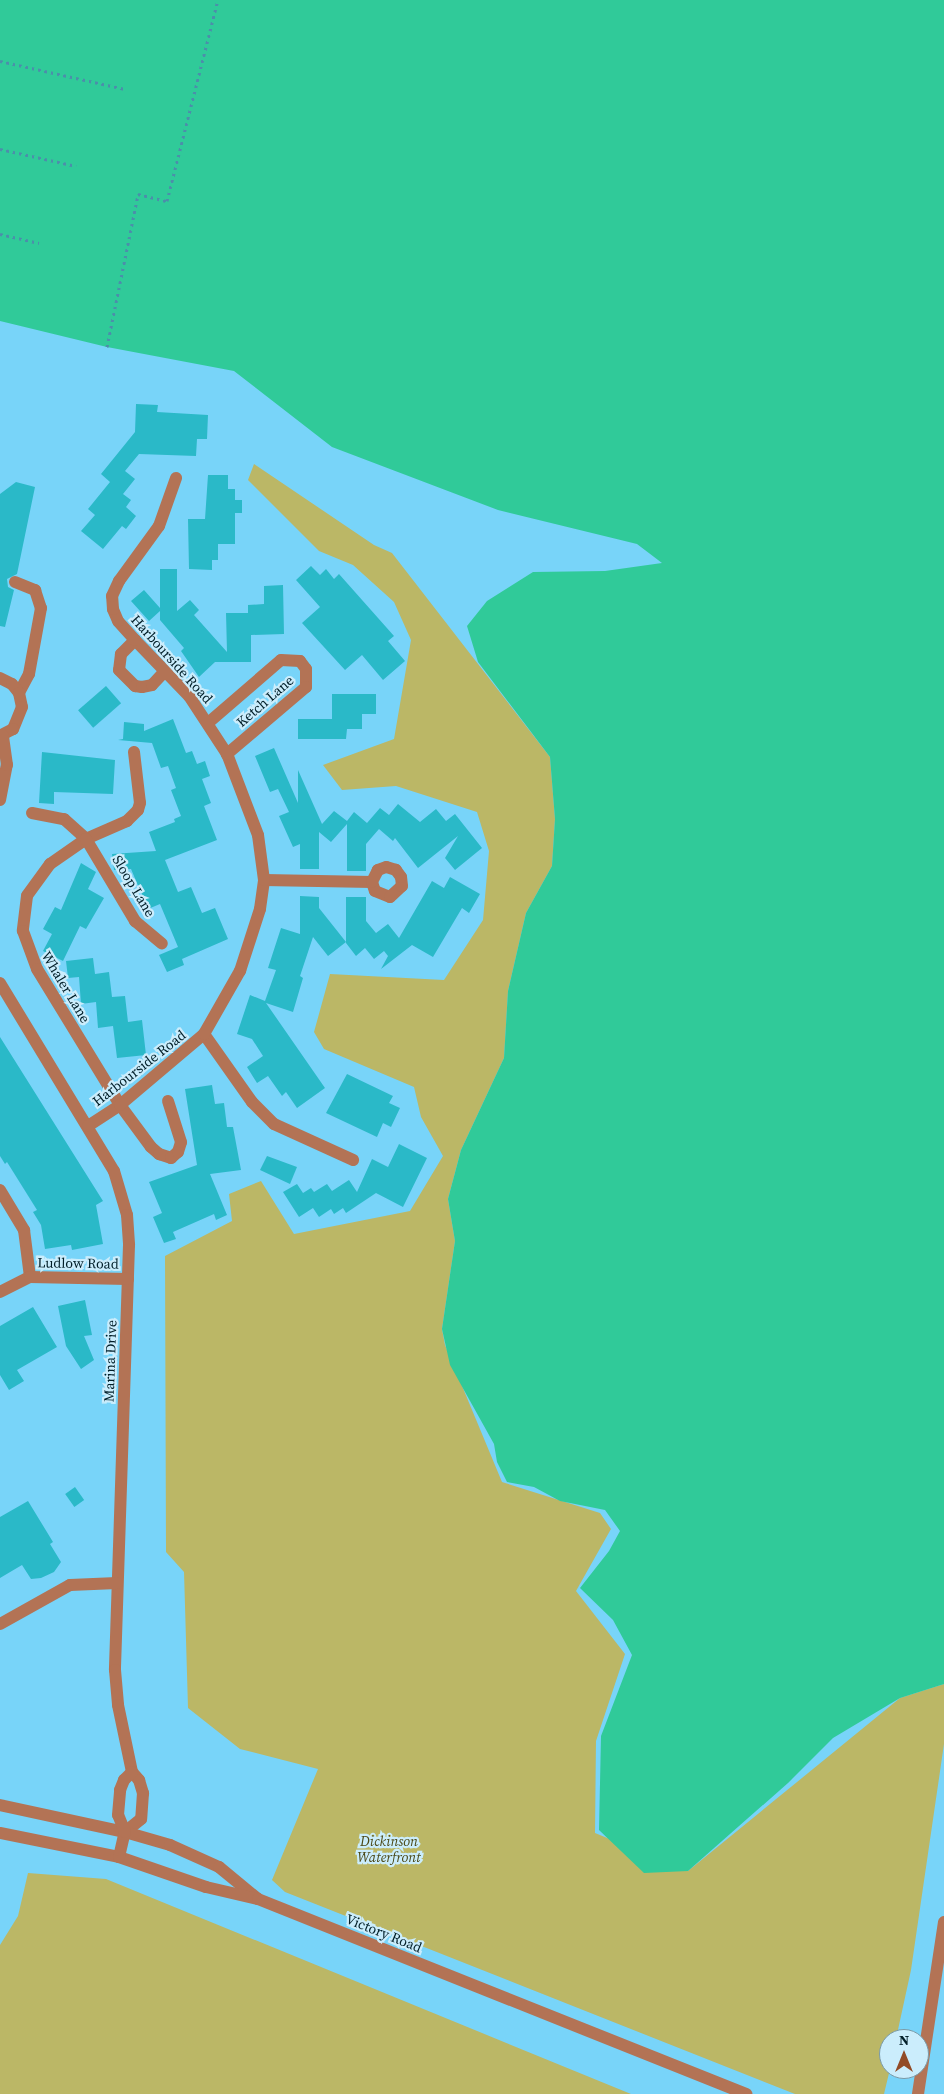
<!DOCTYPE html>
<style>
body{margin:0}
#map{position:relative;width:944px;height:2094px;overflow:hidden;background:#78d4f9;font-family:"Source Serif 4",serif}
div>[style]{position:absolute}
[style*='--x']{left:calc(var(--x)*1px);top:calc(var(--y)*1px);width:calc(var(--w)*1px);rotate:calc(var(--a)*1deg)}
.green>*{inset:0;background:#bbb766}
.water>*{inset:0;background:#30ca99}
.building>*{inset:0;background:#2ab9c8;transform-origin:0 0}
.path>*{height:3px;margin-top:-1.5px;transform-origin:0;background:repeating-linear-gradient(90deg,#4b8faa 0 2.5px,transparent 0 6.5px)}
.minor>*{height:12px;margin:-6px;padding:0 6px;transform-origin:6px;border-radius:6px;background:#b37355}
span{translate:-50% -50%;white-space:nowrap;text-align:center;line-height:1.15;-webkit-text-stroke:4.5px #cbedfc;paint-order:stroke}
.street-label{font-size:14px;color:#011e28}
.park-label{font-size:14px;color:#4a4715;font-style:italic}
.north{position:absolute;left:879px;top:2029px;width:50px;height:50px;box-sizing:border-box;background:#cbedfc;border:1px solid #7a9aa7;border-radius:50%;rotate:0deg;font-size:14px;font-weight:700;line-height:20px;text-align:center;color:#011e28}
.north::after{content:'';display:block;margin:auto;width:18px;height:22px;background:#924b26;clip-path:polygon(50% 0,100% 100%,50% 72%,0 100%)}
</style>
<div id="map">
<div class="green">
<div style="clip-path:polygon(254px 464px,374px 545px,392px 553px,550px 757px,555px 819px,552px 866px,526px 913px,508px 991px,504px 1058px,461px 1150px,448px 1199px,455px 1241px,442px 1329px,445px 1345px,502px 1482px,600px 1513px,611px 1529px,576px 1591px,625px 1654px,596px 1741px,595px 1833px,688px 1871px,900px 1698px,944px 1684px,944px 1744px,911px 1970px,896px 2039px,889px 2039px,890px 2069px,884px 2094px,795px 2094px,285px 1892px,272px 1880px,318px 1769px,240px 1749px,188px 1708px,184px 1572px,166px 1552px,165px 1256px,232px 1221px,229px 1194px,261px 1181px,294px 1234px,410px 1211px,443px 1156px,421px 1117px,414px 1087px,324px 1049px,314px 1032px,330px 974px,444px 980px,483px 920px,489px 851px,477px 812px,396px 786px,342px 790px,323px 765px,394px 739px,411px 640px,394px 602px,353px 565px,319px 551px,248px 480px)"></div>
<div style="clip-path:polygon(28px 1873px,106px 1879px,631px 2094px,0 2094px,0 1945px,18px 1916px)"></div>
</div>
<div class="water">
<div style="clip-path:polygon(0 0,944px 0,944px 1684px,900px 1698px,833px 1738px,788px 1783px,688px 1871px,644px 1873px,599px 1830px,601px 1736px,632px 1655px,613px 1620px,580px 1588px,609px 1551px,620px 1531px,605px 1510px,560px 1501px,534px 1487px,507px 1482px,497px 1462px,494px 1444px,450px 1365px,442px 1329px,455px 1241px,448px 1199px,461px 1150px,504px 1058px,508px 991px,526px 913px,552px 866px,555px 819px,550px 757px,478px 662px,467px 626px,487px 601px,533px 572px,605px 571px,662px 563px,637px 544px,498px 510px,332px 447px,234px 371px,107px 347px,0 321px)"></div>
</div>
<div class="building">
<div style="clip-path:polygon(136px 404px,158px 405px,157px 412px,208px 415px,207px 439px,197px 439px,196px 456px,139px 454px,125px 471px,135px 479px,123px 494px,131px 500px,126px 507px,136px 516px,126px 529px,122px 526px,103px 549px,81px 531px,95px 515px,88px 509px,110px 482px,101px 474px,135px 432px)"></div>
<div style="clip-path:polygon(208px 475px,228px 475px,228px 489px,235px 489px,235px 500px,242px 500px,242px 513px,235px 513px,235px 544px,218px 544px,218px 560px,212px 560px,212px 570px,189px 569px,188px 519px,205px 519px)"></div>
<div style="clip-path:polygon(16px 482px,35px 487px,17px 574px,7px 579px,8px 587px,14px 590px,5px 627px,0 626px,0 494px)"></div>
<div style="clip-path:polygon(311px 566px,320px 575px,326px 569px,334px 579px,339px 574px,394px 636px,388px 641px,405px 661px,383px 680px,362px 655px,345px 670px,302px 623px,320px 607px,296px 580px)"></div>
<div style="clip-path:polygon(160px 569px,177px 569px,177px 611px,190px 600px,199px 610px,194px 615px,227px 652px,226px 613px,248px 613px,248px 605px,264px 604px,264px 586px,283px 585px,284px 634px,251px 635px,251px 662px,215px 662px,199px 677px,181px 651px,184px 648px,160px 620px,160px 611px,149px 621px,131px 601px,144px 590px,160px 608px)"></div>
<div style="left:106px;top:686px;width:23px;height:37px;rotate:49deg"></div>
<div style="clip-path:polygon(332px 694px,376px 694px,376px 714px,362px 714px,362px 729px,347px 729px,346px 739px,298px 739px,298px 719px,332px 719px)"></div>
<div style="clip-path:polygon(173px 719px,186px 753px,192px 751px,197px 764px,205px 761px,210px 776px,202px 779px,211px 803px,204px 806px,217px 840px,165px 860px,178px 892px,191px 887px,202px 913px,215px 908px,228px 939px,182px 959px,184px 965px,167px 972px,159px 955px,178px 947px,160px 904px,148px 909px,131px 869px,114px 870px,112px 854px,156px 851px,149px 832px,175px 822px,174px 819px,181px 816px,171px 790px,176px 788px,168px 766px,161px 768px,152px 743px,118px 740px,123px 739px,124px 722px,144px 724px,144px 731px)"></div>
<div style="clip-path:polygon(274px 748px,298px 803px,298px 770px,322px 824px,334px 811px,347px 821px,354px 812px,367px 823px,380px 808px,389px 815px,398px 804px,420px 822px,436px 809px,446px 821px,455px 814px,482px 848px,455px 870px,445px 858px,458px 836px,418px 868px,395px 838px,393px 841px,379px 829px,366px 844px,366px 871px,347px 871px,347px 824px,331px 842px,319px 832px,319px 869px,300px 869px,300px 844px,293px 847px,279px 816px,289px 812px,278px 789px,270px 792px,255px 756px)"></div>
<div style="clip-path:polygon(42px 752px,115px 760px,113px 794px,54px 792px,54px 804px,39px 803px)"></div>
<div style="clip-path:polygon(81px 863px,96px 872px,88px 889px,104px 898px,86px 929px,80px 926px,63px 961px,43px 951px,52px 934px,43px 929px,55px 907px,61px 910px)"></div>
<div style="clip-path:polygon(450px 877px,480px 894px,469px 913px,462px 908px,433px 957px,412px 945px,381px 969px,388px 956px,384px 951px,374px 959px,365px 948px,356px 956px,346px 943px,346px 897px,366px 897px,366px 921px,376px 933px,388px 924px,399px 938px,432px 881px,444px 888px)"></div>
<div style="clip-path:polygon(300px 896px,319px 897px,319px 908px,346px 942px,328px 956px,313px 937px,300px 976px,303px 978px,293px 1012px,266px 1003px,325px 1088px,297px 1108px,286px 1092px,282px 1096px,268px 1076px,257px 1083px,247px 1067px,263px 1056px,252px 1039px,237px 1034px,250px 995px,265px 1001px,276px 970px,268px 968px,281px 928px,300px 934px)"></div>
<div style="clip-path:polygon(93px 958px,95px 974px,109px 972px,112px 997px,125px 996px,128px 1022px,142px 1020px,146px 1055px,117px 1058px,113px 1026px,98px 1028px,96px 1002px,81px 1004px,79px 977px,68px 978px,66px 961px)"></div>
<div style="clip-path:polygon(0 1037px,103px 1201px,96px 1205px,103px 1244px,72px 1250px,71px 1245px,45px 1249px,41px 1225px,33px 1212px,37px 1210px,7px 1162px,5px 1164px,0 1156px)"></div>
<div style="clip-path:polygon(347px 1074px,393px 1096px,389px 1103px,400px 1108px,391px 1127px,383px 1123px,377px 1137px,326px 1113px)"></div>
<div style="clip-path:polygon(212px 1085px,215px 1104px,224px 1103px,227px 1127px,233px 1127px,241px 1170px,210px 1174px,227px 1215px,216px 1220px,214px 1214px,173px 1232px,176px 1239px,164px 1243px,153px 1217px,162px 1213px,149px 1182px,197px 1165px,185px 1089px)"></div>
<div style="clip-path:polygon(399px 1144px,427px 1158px,403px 1207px,376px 1193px,346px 1213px,343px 1208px,334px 1214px,331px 1209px,319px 1217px,313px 1208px,299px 1217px,283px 1192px,297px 1184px,303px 1193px,311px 1188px,314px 1192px,327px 1184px,332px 1191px,349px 1180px,357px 1192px,372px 1159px,388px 1167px)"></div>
<div style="clip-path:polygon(267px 1156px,297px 1167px,290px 1184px,260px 1170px)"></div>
<div style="clip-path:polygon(85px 1300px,92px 1335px,84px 1336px,94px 1360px,81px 1369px,66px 1346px,58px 1306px)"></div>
<div style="clip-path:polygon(33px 1307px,57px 1347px,17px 1370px,24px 1381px,9px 1390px,0 1375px,0 1326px)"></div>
<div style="left:75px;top:1487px;width:16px;height:12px;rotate:55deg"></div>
<div style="clip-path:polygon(28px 1501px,53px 1542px,50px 1544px,61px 1562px,54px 1572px,41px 1578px,31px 1579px,22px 1565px,0 1578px,0 1517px)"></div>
</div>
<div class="path">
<div style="--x:0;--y:61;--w:128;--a:12.6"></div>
<div style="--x:0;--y:149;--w:78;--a:12.6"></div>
<div style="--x:0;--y:234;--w:40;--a:13"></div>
<div style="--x:107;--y:347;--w:156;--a:-78.5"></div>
<div style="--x:138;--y:194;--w:30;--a:14"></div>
<div style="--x:167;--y:201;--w:207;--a:-75.8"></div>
</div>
<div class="minor">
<div style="--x:15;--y:582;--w:22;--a:22"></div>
<div style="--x:35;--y:590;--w:19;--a:72"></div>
<div style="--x:41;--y:608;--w:67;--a:100.3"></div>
<div style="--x:29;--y:674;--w:21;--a:118"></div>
<div style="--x:135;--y:640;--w:20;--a:135"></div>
<div style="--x:121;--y:654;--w:16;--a:97"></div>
<div style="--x:119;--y:670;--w:23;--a:45"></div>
<div style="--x:135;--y:686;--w:7;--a:8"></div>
<div style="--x:142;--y:687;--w:10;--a:-11"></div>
<div style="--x:152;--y:685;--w:18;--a:-47"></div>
<div style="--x:0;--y:678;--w:13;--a:27"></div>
<div style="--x:12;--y:684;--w:11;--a:52"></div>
<div style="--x:19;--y:693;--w:14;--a:78"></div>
<div style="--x:22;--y:707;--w:24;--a:112"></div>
<div style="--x:13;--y:729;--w:15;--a:152"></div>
<div style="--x:208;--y:723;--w:96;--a:-40.8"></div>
<div style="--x:281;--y:660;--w:19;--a:3"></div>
<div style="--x:300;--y:661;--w:10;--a:53"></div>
<div style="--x:306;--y:669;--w:18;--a:90"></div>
<div style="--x:306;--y:687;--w:104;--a:139.7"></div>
<div style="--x:134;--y:752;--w:51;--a:83.3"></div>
<div style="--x:140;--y:803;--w:7;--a:106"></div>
<div style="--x:138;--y:810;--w:16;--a:135"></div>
<div style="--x:127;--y:821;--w:45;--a:156.3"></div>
<div style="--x:86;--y:839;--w:44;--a:145.2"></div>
<div style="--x:50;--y:864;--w:39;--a:126"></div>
<div style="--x:27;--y:896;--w:35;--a:97"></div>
<div style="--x:23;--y:931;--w:40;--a:69.8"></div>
<div style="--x:37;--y:969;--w:159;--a:58.6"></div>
<div style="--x:120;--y:1105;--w:52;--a:53.6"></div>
<div style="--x:151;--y:1147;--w:11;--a:41"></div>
<div style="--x:159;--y:1154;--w:13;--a:18"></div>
<div style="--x:171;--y:1158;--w:9;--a:-41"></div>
<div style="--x:178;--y:1152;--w:10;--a:-73"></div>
<div style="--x:181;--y:1142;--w:43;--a:-107.6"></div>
<div style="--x:0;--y:800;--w:36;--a:-79"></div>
<div style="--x:7;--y:765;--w:30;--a:-98"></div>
<div style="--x:32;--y:813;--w:33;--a:11"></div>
<div style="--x:64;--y:819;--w:30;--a:42"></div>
<div style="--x:86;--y:839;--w:96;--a:59.1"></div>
<div style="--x:135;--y:921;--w:35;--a:40"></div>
<div style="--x:264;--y:880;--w:108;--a:1.1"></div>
<div style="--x:372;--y:882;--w:9;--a:72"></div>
<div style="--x:375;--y:891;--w:16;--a:22"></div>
<div style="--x:390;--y:897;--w:16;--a:-43"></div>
<div style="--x:402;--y:886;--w:9;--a:-96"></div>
<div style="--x:401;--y:877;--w:9;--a:-126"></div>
<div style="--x:396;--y:870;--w:10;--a:-163"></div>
<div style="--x:386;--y:867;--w:9;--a:159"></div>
<div style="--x:378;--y:870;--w:13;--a:117"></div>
<div style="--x:0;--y:983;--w:220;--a:58.8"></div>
<div style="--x:114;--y:1171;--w:46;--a:73.5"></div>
<div style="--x:127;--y:1215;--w:30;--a:86"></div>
<div style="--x:129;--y:1245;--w:425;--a:91.9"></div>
<div style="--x:115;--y:1670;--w:35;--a:85"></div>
<div style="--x:118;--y:1705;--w:68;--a:78.2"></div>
<div style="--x:132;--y:1772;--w:11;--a:49"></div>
<div style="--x:139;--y:1780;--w:14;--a:73"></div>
<div style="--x:143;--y:1793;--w:26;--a:94"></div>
<div style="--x:141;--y:1819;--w:21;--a:141"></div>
<div style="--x:204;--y:1034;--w:83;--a:54.8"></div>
<div style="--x:252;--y:1102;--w:31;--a:45"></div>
<div style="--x:274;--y:1124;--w:87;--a:24.5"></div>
<div style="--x:88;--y:1126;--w:38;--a:-33"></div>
<div style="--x:120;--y:1105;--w:110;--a:-40.2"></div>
<div style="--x:204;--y:1034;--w:73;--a:-60.3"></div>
<div style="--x:240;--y:971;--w:65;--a:-72.1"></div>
<div style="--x:260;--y:909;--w:29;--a:-82"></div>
<div style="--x:264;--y:880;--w:45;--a:-97.6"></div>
<div style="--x:258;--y:835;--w:87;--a:-110.9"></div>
<div style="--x:227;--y:754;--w:69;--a:-123.2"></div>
<div style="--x:189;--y:696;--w:78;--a:-134"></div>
<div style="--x:135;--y:640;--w:25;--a:-132"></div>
<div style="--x:118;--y:621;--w:13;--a:-113"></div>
<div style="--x:113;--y:609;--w:13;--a:-94"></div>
<div style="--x:112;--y:596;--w:17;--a:-65"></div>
<div style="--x:119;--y:581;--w:68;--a:-54"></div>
<div style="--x:159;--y:526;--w:51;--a:-70.5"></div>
<div style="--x:0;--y:1190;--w:47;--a:59"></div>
<div style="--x:24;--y:1230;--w:47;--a:82.7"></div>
<div style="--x:0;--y:1292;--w:34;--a:-27"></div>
<div style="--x:30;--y:1277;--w:98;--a:1.2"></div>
<div style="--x:0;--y:1624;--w:80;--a:-29.1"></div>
<div style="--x:70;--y:1585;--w:47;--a:-2.4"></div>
<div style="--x:0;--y:1805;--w:128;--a:12.2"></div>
<div style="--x:125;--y:1832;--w:47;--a:16.1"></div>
<div style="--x:170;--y:1845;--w:54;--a:24.2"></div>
<div style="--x:219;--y:1867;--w:50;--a:39.4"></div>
<div style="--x:0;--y:1833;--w:121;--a:11.4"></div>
<div style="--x:119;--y:1857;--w:92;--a:19"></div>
<div style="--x:206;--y:1887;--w:53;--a:13"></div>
<div style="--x:258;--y:1899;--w:526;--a:21.78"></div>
<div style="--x:119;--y:1857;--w:26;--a:-77"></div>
<div style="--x:125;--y:1832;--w:18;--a:-112"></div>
<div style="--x:118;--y:1815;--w:25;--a:-85"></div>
<div style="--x:120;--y:1790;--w:11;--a:-68"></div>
<div style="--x:124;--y:1780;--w:11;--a:-45"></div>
<div style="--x:918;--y:2094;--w:174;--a:-81.4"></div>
</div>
<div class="street-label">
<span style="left:172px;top:659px;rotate:48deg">Harbourside Road</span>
<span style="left:265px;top:701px;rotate:-41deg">Ketch Lane</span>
<span style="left:134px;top:886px;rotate:59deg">Sloop Lane</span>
<span style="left:66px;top:987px;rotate:59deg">Whaler Lane</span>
<span style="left:139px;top:1068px;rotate:-38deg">Harbourside Road</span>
<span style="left:78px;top:1263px;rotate:1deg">Ludlow Road</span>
<span style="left:110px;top:1361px;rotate:-88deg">Marina Drive</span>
<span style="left:384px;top:1933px;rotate:22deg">Victory Road</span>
</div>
<div class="park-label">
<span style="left:389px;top:1849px">Dickinson<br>Waterfront</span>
</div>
<div class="north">N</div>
</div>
